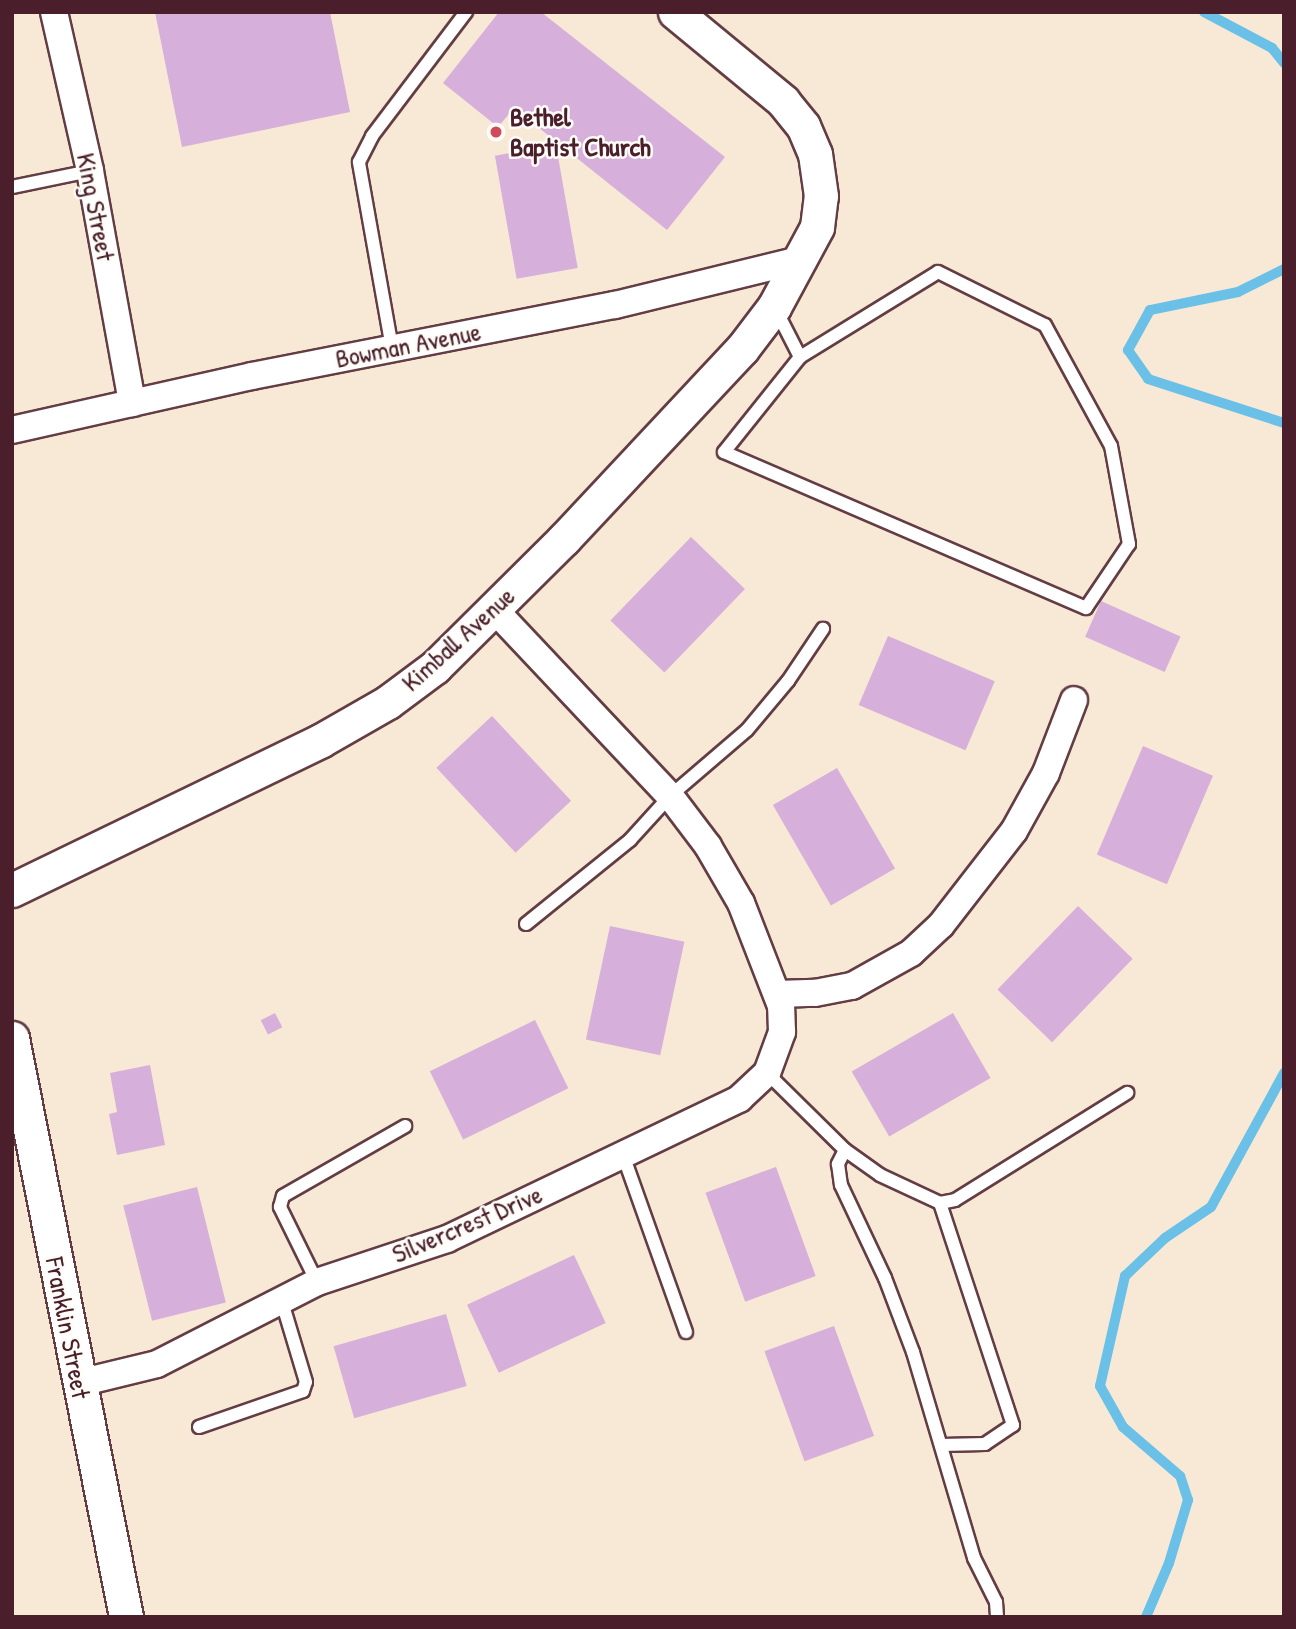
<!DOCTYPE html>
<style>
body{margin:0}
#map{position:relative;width:1296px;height:1629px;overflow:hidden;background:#f7e9d5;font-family:"Patrick Hand",sans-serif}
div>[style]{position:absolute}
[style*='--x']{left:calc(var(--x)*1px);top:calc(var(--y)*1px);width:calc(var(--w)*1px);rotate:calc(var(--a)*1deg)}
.stream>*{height:10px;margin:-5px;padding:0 5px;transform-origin:5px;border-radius:5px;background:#6ac0e7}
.building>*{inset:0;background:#d6afdb;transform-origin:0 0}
.roads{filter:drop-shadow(2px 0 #643d44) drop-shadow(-2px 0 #643d44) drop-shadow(0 2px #643d44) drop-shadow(0 -2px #643d44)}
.service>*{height:12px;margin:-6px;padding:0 6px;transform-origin:6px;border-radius:6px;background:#fff}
.minor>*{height:26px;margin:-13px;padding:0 13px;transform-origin:13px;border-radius:13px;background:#fff}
.tertiary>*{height:33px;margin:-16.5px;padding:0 16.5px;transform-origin:16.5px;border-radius:16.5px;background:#fff}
.dots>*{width:19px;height:19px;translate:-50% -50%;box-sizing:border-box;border:4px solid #fdfcf7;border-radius:50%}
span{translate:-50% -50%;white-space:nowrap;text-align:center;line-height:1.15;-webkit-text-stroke:5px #fdfcf7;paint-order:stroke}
.poi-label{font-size:26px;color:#4a1f2b;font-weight:700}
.left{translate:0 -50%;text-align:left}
.street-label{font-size:26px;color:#4a1f2b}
.frame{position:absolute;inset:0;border:14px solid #4a1f2b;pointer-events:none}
</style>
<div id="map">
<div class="stream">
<div style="--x:1204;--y:12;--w:77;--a:27.9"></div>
<div style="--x:1272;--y:48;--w:19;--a:51"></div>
<div style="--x:1284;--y:269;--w:51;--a:153.4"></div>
<div style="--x:1238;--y:292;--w:90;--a:168.4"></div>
<div style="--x:1150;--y:310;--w:46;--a:118.8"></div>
<div style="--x:1128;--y:350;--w:35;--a:55"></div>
<div style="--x:1148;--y:379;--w:143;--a:17.9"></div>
<div style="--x:1146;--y:1617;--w:59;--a:-66.9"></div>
<div style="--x:1169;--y:1563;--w:66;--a:-73.2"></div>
<div style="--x:1188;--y:1500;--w:25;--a:-108"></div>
<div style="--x:1180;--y:1476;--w:75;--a:-139.3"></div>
<div style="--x:1123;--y:1427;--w:47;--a:-119.3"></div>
<div style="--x:1100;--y:1386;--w:113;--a:-77.2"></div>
<div style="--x:1125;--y:1276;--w:55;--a:-43.5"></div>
<div style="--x:1165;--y:1238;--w:55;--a:-34"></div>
<div style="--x:1211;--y:1207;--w:153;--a:-61.4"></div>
</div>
<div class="building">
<div style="clip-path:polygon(155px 12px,330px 12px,350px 112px,182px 147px)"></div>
<div style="clip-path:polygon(499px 12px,541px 12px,725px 157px,667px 230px,514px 108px,498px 127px,443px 83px)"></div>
<div style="left:556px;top:145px;width:125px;height:62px;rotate:80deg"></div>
<div style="left:691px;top:537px;width:75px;height:116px;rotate:44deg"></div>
<div style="left:1101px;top:601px;width:87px;height:39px;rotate:24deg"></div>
<div style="left:888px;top:636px;width:116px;height:75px;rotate:23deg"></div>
<div style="left:492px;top:716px;width:116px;height:76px;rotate:47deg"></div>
<div style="left:1143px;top:746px;width:76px;height:118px;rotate:23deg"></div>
<div style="left:837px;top:768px;width:116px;height:74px;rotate:60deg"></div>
<div style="left:1078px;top:906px;width:76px;height:116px;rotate:44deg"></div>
<div style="left:610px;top:926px;width:76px;height:116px;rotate:12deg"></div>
<div style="left:275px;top:1013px;width:16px;height:16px;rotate:63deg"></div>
<div style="left:953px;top:1013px;width:75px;height:117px;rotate:60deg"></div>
<div style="left:535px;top:1020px;width:76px;height:117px;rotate:64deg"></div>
<div style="clip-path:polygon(150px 1065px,165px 1145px,117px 1155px,109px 1114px,117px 1112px,110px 1073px)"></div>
<div style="left:776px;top:1167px;width:116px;height:75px;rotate:70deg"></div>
<div style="left:197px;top:1187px;width:119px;height:76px;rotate:76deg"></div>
<div style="left:574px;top:1255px;width:75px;height:118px;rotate:65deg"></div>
<div style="left:446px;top:1314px;width:75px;height:117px;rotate:74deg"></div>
<div style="left:834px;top:1326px;width:117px;height:74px;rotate:70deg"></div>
</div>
<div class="roads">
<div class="service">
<div style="--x:12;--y:187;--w:80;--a:-11.6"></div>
<div style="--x:938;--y:272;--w:119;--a:26.4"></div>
<div style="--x:1045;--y:325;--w:138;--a:61.4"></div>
<div style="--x:1111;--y:446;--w:100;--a:79.6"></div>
<div style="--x:1129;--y:544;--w:77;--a:123.9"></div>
<div style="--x:1086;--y:608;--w:394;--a:-156.7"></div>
<div style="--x:724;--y:452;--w:122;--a:-51.3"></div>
<div style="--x:800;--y:357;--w:162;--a:-31.6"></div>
<div style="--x:776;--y:310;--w:53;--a:62.9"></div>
<div style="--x:392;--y:348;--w:189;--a:-100.1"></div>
<div style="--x:359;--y:162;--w:29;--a:-63"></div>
<div style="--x:372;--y:136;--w:156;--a:-52.8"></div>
<div style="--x:526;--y:924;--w:134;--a:-38.9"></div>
<div style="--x:630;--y:840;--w:59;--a:-47.7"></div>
<div style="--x:670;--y:796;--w:101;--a:-40.6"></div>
<div style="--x:747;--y:730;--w:64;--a:-50.1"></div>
<div style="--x:788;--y:681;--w:63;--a:-56.1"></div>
<div style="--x:767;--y:1073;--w:110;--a:44.6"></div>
<div style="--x:845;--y:1150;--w:43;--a:35.5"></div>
<div style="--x:880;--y:1175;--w:66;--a:25"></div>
<div style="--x:940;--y:1203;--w:15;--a:-11"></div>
<div style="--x:955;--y:1200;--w:203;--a:-31.9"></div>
<div style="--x:845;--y:1150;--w:16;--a:117"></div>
<div style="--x:838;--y:1164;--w:21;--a:82"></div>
<div style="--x:841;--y:1185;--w:103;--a:64.7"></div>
<div style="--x:885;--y:1278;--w:79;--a:69.3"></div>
<div style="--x:913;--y:1352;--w:215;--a:73.5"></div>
<div style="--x:974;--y:1558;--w:49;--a:63.4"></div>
<div style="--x:996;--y:1602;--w:15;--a:86"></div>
<div style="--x:623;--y:1155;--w:188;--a:70.4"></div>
<div style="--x:940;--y:1203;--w:234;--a:71.8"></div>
<div style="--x:1013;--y:1425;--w:34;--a:146"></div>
<div style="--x:985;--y:1444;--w:44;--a:178.7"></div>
<div style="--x:317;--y:1282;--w:84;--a:-116.3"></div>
<div style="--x:280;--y:1207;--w:11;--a:-75"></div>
<div style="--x:283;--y:1196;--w:141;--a:-29.8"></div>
<div style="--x:199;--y:1427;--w:110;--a:-19.1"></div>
<div style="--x:303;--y:1391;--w:9;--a:-72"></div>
<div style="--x:306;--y:1382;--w:84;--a:-106.7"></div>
</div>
<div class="minor">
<div style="--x:54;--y:12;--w:163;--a:77.2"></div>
<div style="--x:90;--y:171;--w:236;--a:79.7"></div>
<div style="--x:12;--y:430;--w:246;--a:-12.7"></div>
<div style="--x:252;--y:376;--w:370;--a:-11.1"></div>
<div style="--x:615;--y:305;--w:194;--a:-13.7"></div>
<div style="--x:777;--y:994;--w:38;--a:-2"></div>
<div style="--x:815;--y:993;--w:38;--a:-11"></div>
<div style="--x:852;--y:986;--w:68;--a:-29.2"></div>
<div style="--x:911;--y:953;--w:41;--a:-43"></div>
<div style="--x:941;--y:925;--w:119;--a:-52.2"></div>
<div style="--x:1014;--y:831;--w:66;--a:-61.1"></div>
<div style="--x:1046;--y:773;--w:78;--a:-69"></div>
<div style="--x:79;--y:1383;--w:80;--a:-13.7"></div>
<div style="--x:157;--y:1364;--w:180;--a:-27.1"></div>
<div style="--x:317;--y:1282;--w:137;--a:-18.3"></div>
<div style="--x:447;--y:1239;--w:324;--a:-25.6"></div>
<div style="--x:739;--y:1099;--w:38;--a:-43"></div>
<div style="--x:767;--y:1073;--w:44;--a:-69.9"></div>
<div style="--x:782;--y:1032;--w:26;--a:-92"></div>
<div style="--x:781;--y:1006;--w:110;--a:-111.2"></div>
<div style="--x:741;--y:903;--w:66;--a:-120.1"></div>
<div style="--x:708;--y:846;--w:63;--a:-127.2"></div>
<div style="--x:670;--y:796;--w:257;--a:-133.3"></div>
</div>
<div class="tertiary">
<div style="--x:12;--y:890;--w:342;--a:-25.8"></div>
<div style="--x:320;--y:741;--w:78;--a:-29.8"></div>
<div style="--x:388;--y:702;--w:59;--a:-36.7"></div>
<div style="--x:435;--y:667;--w:182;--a:-44.8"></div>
<div style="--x:564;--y:539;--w:260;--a:-46.9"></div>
<div style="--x:742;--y:349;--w:53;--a:-52.7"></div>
<div style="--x:774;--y:307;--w:91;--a:-61.7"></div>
<div style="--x:817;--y:227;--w:31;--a:-83"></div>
<div style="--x:821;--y:196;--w:42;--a:-98.1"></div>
<div style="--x:815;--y:154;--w:30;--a:-113"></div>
<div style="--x:803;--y:126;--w:32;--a:-129"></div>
<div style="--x:783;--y:101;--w:140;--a:-140.5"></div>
<div style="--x:12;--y:1038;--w:590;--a:78.86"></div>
</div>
</div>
<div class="dots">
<div style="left:496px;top:132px;background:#d1495b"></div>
</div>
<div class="poi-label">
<span class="left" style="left:510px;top:132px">Bethel<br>Baptist Church</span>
</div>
<div class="street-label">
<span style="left:96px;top:207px;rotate:79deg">King Street</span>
<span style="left:408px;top:345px;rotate:-11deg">Bowman Avenue</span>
<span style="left:458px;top:639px;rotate:-42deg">Kimball Avenue</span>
<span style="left:467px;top:1224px;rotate:-23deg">Silvercrest Drive</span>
<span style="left:68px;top:1328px;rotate:79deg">Franklin Street</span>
</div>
<div class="frame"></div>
</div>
